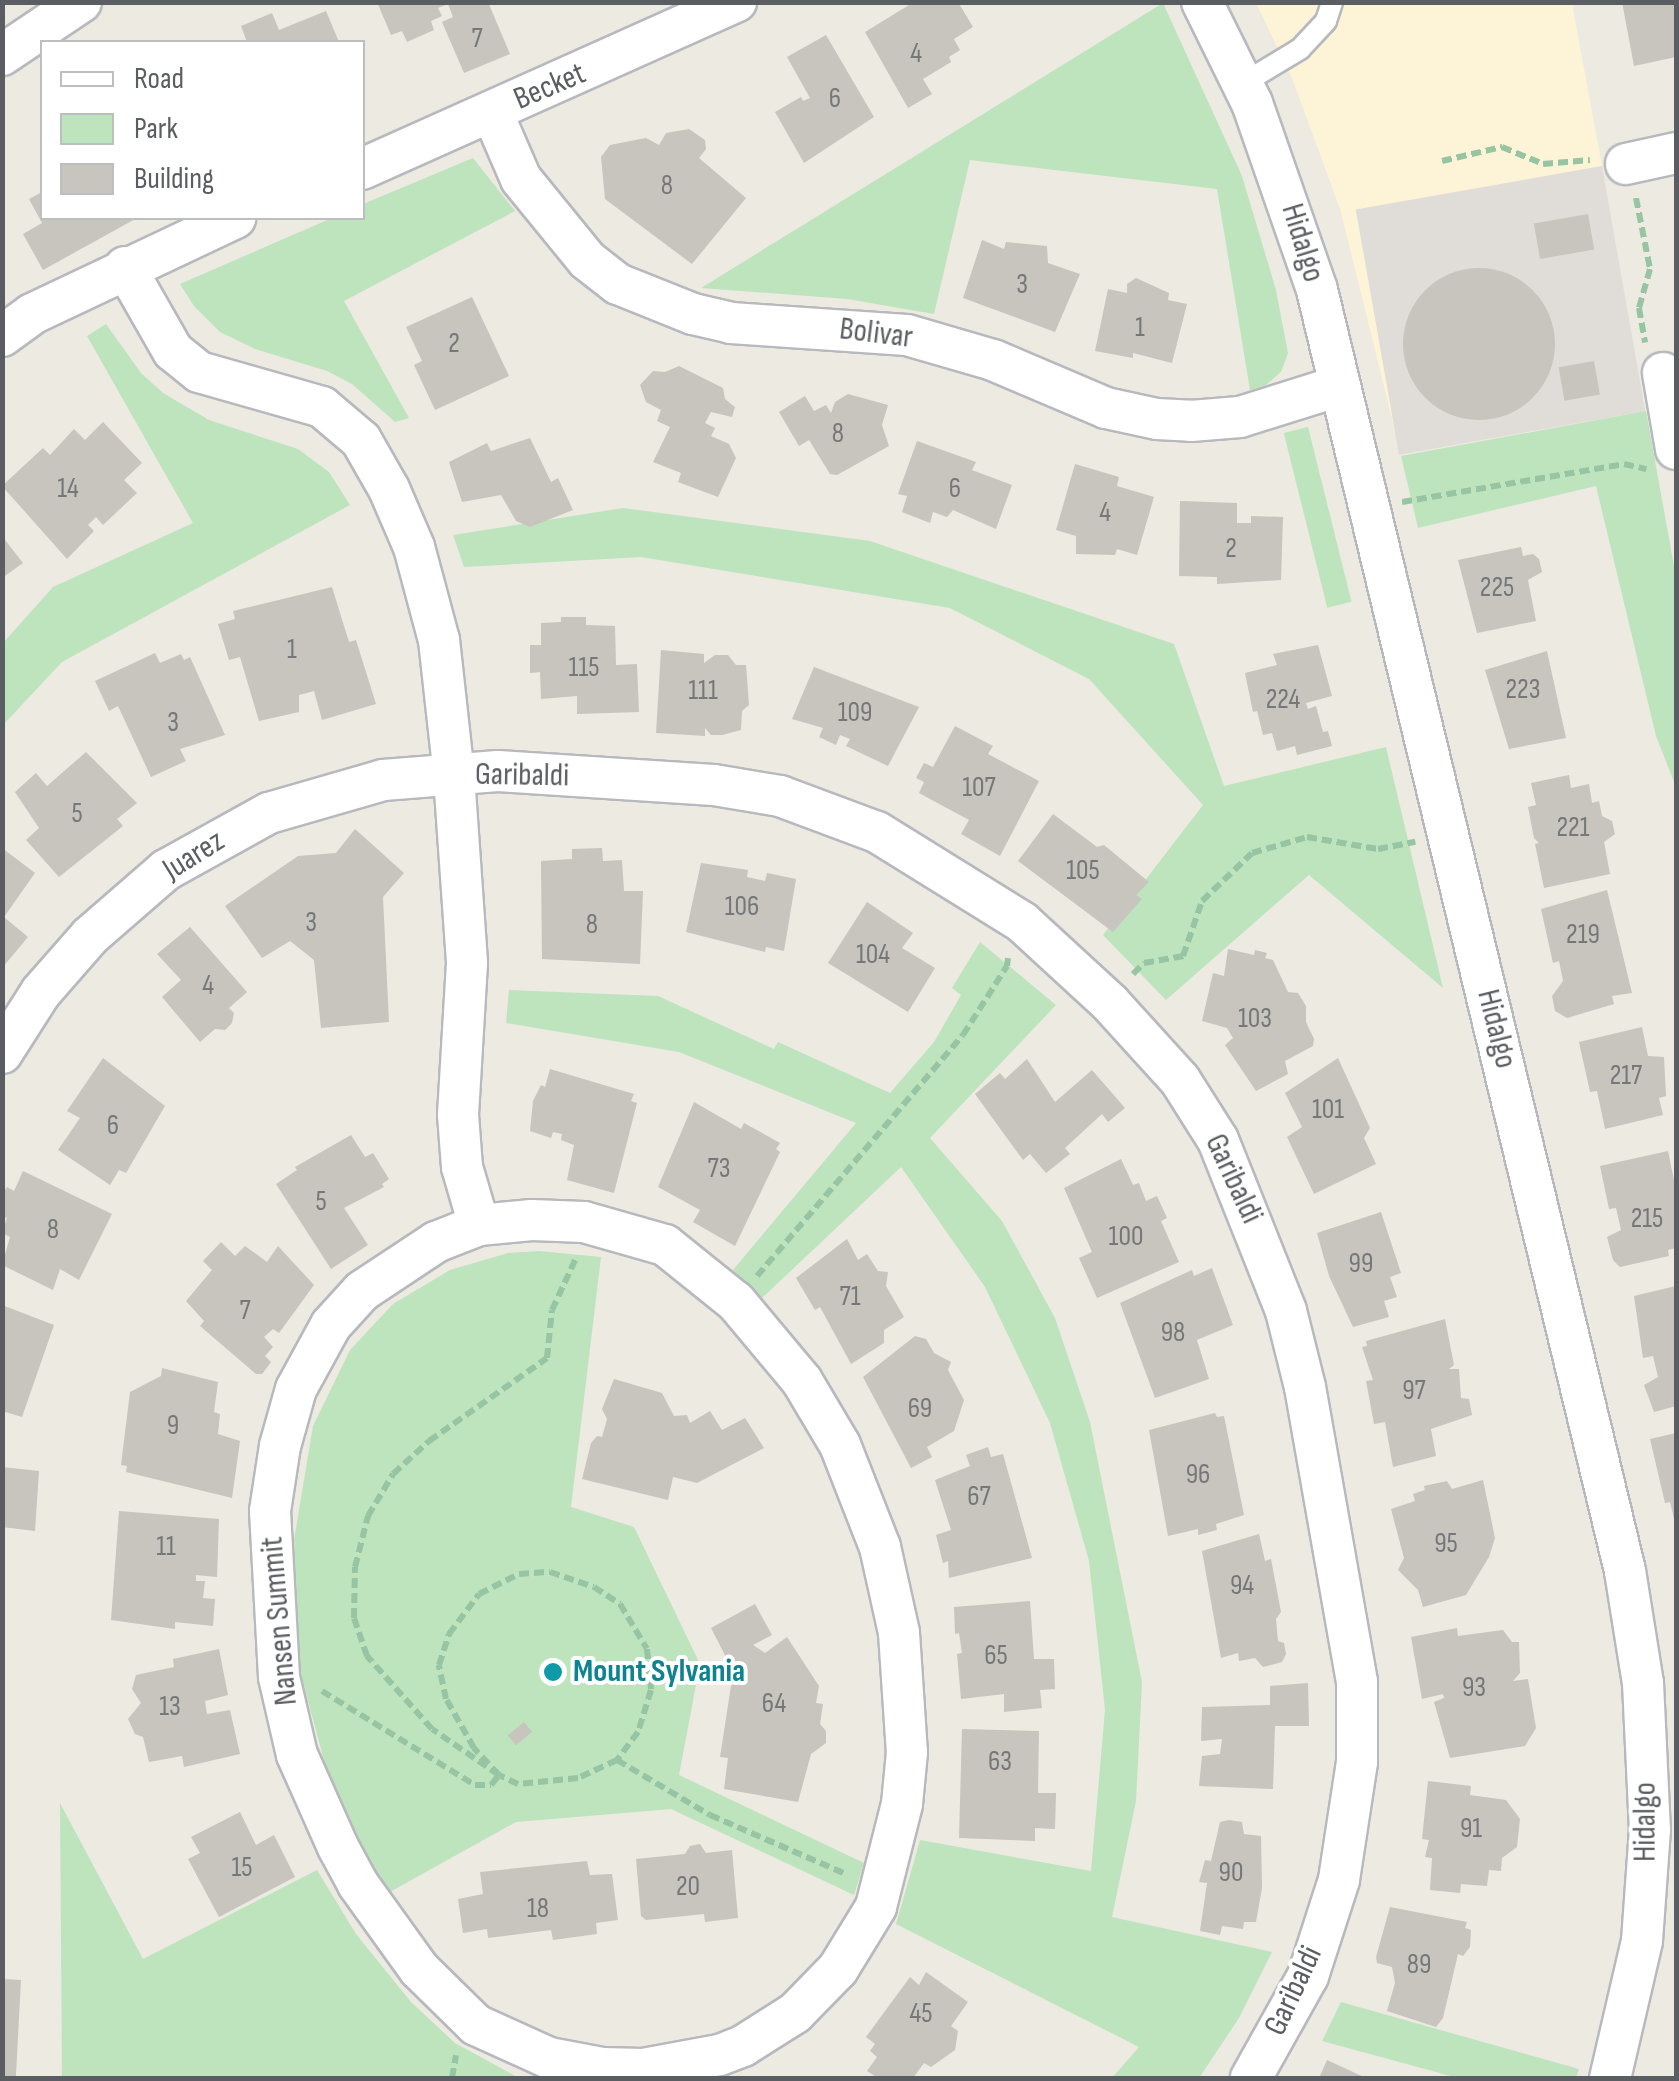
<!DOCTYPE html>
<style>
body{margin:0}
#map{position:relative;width:1679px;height:2081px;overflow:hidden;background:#eceae1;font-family:"Sofia Sans Condensed",sans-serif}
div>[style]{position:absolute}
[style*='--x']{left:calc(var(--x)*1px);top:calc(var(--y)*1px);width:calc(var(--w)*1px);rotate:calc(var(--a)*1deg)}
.commercial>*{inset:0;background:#fdf3d6}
.industrial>*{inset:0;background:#e0ddd9;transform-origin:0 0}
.green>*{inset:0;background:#bee4be;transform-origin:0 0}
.building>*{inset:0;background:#c8c4be;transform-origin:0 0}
.round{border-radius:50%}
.path>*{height:6px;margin-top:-3px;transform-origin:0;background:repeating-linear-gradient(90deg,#97c4a3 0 10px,transparent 0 15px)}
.roads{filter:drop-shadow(2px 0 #b7b9be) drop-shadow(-2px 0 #b7b9be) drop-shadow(0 2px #b7b9be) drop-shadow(0 -2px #b7b9be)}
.service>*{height:20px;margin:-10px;padding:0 10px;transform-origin:10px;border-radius:10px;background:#fff}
.minor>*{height:40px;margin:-20px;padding:0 20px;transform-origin:20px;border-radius:20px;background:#fff}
.dots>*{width:28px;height:28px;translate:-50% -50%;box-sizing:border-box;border:5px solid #fff;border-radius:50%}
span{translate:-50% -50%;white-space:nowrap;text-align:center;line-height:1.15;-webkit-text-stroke:8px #fff;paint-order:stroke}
.number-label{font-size:28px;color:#767779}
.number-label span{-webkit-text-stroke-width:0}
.street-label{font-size:32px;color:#5a5d62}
.culture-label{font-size:32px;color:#0d838f;font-weight:700}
.left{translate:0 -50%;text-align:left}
.frame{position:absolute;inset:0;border:5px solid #5a5d62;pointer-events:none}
.legend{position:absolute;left:40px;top:40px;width:325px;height:180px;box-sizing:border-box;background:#fff;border:2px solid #bdbec0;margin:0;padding:12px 18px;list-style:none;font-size:30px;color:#5a5d62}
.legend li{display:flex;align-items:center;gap:20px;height:50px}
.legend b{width:50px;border:2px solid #bdbec0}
</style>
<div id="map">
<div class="commercial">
<div style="clip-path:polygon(1256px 3px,1572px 3px,1602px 166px,1356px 211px,1401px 455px,1340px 209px,1292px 78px)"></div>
</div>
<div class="industrial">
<div style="left:1602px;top:166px;width:249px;height:250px;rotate:80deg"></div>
</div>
<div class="green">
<div style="clip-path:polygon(1163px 3px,1242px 176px,1276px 290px,1288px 353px,1281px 372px,1266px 385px,1250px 390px,1217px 189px,970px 160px,934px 314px,847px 299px,701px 288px)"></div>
<div style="clip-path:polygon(473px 158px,515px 211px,344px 301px,409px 418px,395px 422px,352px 384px,327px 371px,255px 349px,220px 332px,194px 306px,180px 284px,332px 218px,362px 218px,363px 204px)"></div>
<div style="clip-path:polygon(106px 324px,141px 373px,163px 393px,209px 420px,298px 449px,329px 472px,350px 505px,62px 662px,3px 725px,3px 643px,53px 587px,193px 523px,87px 336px)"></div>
<div style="clip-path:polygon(1646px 411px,1676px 577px,1676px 787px,1656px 736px,1596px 486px,1418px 528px,1401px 456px)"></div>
<div style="left:1308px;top:427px;width:180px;height:25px;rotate:76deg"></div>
<div style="clip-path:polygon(623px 508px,870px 541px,1174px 644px,1224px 786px,1386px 747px,1443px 988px,1309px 875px,1166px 1000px,1103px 935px,1203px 805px,1089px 679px,950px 608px,641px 557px,464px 567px,453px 535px)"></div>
<div style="clip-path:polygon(980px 942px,1056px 1005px,930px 1138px,1002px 1221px,1055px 1318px,1090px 1422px,1142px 1682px,1136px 1801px,1112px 1917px,1272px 1952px,1239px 2018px,1199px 2078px,1112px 2078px,1139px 2047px,896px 1924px,920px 1840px,1091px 1871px,1105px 1710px,1089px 1561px,1050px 1423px,985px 1287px,901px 1167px,762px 1298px,733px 1270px,856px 1123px,679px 1052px,506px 1023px,509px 990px,658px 996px,774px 1049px,778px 1042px,890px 1093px,934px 1042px,961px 995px,952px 988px)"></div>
<div style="clip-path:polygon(539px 1251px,601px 1257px,571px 1507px,634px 1527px,700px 1664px,679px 1775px,864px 1863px,854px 1895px,671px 1809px,516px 1822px,388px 1893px,364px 1853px,326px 1768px,302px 1678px,296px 1633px,294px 1540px,313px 1426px,350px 1350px,393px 1304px,450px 1270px,508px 1253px)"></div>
<div style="clip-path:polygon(60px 1803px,143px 1959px,317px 1870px,356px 1934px,411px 2002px,455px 2043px,519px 2078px,62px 2078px)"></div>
<div style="clip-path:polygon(1341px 2002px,1579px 2069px,1576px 2078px,1458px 2078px,1322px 2041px)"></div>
</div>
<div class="building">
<div style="clip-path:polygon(377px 2px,488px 2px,510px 54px,464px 73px,442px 22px,453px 17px,448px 4px,438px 8px,442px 16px,431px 21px,434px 30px,407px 42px,402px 31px,391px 35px)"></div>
<div style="clip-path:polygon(914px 2px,958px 2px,973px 27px,954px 39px,960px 50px,949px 57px,951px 62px,923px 79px,932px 94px,908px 108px,865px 32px)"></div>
<div style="clip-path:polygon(1622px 2px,1676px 2px,1676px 57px,1634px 66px)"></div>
<div style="clip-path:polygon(326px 11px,339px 42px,247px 42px,241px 26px,272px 13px,279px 30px)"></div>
<div style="clip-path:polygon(826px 35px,874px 117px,804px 163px,775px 112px,801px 97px,803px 101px,810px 98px,787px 57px)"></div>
<div style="clip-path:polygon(689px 129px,705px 140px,706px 149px,699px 158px,746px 198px,692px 264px,605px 199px,601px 157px,610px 145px,646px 138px,659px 145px,666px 133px)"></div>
<div style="clip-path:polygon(42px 192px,42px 218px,137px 218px,43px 270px,23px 234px,42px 223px,29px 199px)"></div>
<div style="left:1588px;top:214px;width:36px;height:55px;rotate:80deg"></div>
<div style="clip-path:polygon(982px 240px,1004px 249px,1006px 242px,1047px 246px,1048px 263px,1080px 274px,1055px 332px,963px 298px)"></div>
<div class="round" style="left:1403px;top:268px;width:152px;height:152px"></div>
<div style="clip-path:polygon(1136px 278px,1169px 293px,1168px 300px,1187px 304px,1172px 363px,1133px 353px,1133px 358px,1095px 351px,1108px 289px,1127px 293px,1127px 284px)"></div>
<div style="clip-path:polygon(472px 297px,509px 376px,435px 410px,414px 365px,422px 361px,406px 327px)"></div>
<div style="left:1594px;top:361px;width:34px;height:36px;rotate:80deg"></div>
<div style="clip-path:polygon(679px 366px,723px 388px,725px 399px,735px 407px,732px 417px,711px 412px,705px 423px,715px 428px,711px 436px,729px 444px,736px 458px,718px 497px,678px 482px,681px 473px,653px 462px,670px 427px,657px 421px,661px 410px,646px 402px,640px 385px,653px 371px,665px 372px)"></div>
<div style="clip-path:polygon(848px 394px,888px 405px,882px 425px,889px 446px,837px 475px,830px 474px,809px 440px,799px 446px,779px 412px,805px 396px,814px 411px,826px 405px,831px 413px,835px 402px)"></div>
<div style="clip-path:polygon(103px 422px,142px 463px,124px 480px,137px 493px,103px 525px,96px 517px,88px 525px,94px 531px,67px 559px,2px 486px,43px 448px,50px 455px,74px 429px,85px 440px)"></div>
<div style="clip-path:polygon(530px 438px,551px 482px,558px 478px,573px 510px,530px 527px,516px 521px,501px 495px,462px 502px,449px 462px,487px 443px,491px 451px)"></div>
<div style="clip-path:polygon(917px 441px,976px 462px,972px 470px,1012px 485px,996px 529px,953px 510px,947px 517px,933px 512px,930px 523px,902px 512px,907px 496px,898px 494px)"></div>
<div style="clip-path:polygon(1075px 464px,1119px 477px,1117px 486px,1154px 497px,1137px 555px,1117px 549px,1115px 555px,1076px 554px,1076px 536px,1056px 530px)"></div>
<div style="clip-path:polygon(1180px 501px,1237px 503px,1237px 523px,1251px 523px,1251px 516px,1283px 517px,1281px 580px,1217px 584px,1217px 577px,1179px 576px)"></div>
<div style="clip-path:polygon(2px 536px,23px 563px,2px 578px)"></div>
<div style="clip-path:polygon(1521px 547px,1523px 556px,1533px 554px,1539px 559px,1542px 572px,1528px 580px,1536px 621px,1477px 633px,1458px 560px)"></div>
<div style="clip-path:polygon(332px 587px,349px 642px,356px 640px,376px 704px,322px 720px,314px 691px,299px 695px,299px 712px,259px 721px,240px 657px,229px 660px,218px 624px,235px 619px,233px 611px)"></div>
<div style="clip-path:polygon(561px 617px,586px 617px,586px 625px,615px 626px,616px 665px,637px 664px,639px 712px,577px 714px,577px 696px,541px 699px,540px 672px,530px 673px,530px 645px,541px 645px,541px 623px,561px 622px)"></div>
<div style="clip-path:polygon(1318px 645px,1332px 696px,1306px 703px,1308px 709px,1316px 706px,1323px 732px,1328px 731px,1332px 746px,1297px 755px,1295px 746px,1277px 751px,1272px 733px,1263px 735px,1257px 711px,1253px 712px,1245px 673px,1277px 665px,1273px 654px)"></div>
<div style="clip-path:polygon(661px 650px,704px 654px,704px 663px,715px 655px,728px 655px,736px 665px,746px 665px,749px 705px,742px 711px,741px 730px,722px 735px,711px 735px,705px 728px,705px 736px,656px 733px)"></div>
<div style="clip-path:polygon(1547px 651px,1566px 738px,1509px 749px,1485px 670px)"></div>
<div style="clip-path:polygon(155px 653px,160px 663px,181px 654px,184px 660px,190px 657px,225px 735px,180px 749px,186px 761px,151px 777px,118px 706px,109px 711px,95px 681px)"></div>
<div style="clip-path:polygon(814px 667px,919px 707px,888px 766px,846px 746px,850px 739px,840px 735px,836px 745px,819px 737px,823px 728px,792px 719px)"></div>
<div style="clip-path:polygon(955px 726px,993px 746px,988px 754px,1039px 781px,1000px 856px,961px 834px,969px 820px,919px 793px,924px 782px,916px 778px,924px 763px,933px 767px)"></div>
<div style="clip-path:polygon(86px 752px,137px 803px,117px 819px,123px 826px,59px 877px,26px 840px,39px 828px,15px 792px,36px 773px,47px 786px)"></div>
<div style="clip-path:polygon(1569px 775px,1571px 788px,1589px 784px,1592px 803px,1599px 801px,1602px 816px,1612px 821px,1615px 834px,1604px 842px,1610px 874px,1544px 888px,1535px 844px,1539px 843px,1534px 838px,1528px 807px,1536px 805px,1531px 783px)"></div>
<div style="clip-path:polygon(1053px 814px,1097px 847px,1104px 845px,1149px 882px,1136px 895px,1142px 899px,1113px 932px,1018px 861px)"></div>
<div style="clip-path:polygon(355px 829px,404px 873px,383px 897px,389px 1022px,321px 1028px,314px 960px,290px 941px,262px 958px,225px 906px,298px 856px,336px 853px)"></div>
<div style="clip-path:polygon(2px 848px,35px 873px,4px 917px,28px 937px,2px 968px)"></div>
<div style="clip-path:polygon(602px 848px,603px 861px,622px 860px,624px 891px,643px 891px,640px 964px,542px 959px,541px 861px,572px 859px,572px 849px)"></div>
<div style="clip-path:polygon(701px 863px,748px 870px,747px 877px,765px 881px,767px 873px,796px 879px,784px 951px,766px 947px,765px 952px,686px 932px)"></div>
<div style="clip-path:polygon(1607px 890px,1632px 993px,1612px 996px,1614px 1004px,1567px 1018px,1555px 1011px,1552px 996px,1563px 981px,1559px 961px,1553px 963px,1541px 909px)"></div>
<div style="clip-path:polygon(867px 902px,913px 933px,902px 948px,935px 968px,908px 1012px,828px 963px)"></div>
<div style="clip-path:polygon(190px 927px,247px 992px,229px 1008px,234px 1013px,232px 1023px,225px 1030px,215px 1029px,200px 1042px,162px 997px,181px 980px,157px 954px)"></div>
<div style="clip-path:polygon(1228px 949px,1254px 955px,1255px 950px,1267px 953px,1265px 958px,1273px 960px,1288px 992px,1298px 993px,1306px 1006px,1306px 1022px,1314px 1039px,1313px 1046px,1285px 1061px,1288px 1074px,1256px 1091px,1225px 1045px,1233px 1038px,1227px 1028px,1202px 1021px,1213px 973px,1224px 976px)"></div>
<div style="clip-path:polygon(1642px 1027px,1648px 1056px,1664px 1057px,1666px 1096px,1659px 1098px,1663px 1115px,1605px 1129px,1597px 1091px,1590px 1092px,1579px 1042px)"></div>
<div style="clip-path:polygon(103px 1058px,165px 1106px,126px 1173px,119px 1170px,110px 1185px,58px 1150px,80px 1118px,67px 1111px)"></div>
<div style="clip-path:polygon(1338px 1058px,1370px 1128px,1364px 1138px,1376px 1164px,1314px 1194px,1287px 1137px,1302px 1127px,1285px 1093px)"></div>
<div style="clip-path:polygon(1027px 1059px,1055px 1102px,1092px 1070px,1125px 1108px,1108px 1122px,1102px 1114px,1065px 1148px,1070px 1154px,1046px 1173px,1030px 1154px,1023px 1160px,975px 1094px,1000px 1073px,1005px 1079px)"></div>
<div style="clip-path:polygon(550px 1069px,634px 1094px,631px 1101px,637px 1103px,614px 1193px,567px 1180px,574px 1145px,561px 1140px,562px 1134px,553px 1132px,551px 1138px,530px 1131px,533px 1101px,541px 1085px,545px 1087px)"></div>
<div style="clip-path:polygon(694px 1102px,741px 1129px,744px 1123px,780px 1143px,776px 1149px,780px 1152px,735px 1246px,693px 1222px,700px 1210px,658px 1187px)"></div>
<div style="clip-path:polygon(351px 1135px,365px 1157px,373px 1153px,389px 1179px,382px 1184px,384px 1187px,344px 1208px,368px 1245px,331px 1269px,276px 1184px,297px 1170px,295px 1167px)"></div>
<div style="clip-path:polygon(1668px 1151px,1676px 1190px,1676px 1248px,1668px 1250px,1669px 1256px,1620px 1267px,1613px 1260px,1607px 1237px,1621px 1230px,1616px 1208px,1609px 1209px,1600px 1166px)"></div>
<div style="clip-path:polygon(1121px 1159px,1133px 1185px,1139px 1183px,1146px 1201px,1157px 1196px,1167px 1218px,1161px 1221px,1179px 1262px,1097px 1298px,1079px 1258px,1092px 1252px,1064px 1188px)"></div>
<div style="clip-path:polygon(23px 1171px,112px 1214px,79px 1280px,60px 1269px,53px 1290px,2px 1265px,10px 1237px,2px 1233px,7px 1218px,2px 1216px,2px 1195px,7px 1187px,14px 1191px)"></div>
<div style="clip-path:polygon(1381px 1212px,1401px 1273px,1390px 1277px,1397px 1297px,1384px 1301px,1389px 1317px,1353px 1327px,1329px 1276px,1317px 1233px)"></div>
<div style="clip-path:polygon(847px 1239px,858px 1260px,867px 1254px,878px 1271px,888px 1272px,886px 1286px,904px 1317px,884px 1330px,884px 1343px,851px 1364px,820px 1307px,815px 1310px,796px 1278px)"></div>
<div style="clip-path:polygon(221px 1242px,235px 1256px,245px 1246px,267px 1262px,278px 1246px,314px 1285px,279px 1333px,273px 1329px,264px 1337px,273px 1347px,265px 1356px,271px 1362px,262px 1374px,256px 1374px,200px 1326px,204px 1321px,186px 1301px,212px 1270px,203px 1261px)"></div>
<div style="clip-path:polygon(1212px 1268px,1233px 1325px,1197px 1340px,1209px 1379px,1155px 1398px,1120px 1303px,1192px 1270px,1194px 1276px)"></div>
<div style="clip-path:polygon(1676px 1286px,1676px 1406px,1654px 1412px,1644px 1385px,1658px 1377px,1653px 1356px,1643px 1358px,1634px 1296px)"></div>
<div style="clip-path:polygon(2px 1305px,54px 1325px,22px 1417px,2px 1411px)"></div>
<div style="clip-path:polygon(1445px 1319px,1454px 1365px,1449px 1369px,1459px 1369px,1461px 1398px,1469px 1399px,1472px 1415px,1431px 1429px,1436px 1456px,1393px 1467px,1385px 1422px,1374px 1424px,1366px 1381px,1373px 1380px,1362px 1347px,1367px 1346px,1366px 1341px)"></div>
<div style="clip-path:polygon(915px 1336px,926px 1339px,934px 1353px,951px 1362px,948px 1370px,964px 1400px,954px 1431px,927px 1447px,932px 1457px,911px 1468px,863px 1377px)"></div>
<div style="clip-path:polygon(162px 1368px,218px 1382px,214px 1412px,220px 1414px,218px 1434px,240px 1441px,232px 1498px,126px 1472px,127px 1466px,121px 1465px,130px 1392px,161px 1376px)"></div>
<div style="clip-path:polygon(614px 1379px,662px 1393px,674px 1416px,687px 1415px,690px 1423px,710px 1411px,722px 1430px,745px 1418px,764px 1448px,697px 1483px,673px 1477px,668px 1500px,582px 1479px,591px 1443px,597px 1436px,602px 1437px,607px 1419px,602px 1409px)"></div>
<div style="clip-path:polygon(1215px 1413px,1217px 1417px,1224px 1416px,1244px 1515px,1216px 1524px,1217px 1530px,1198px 1535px,1198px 1529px,1168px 1536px,1149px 1430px)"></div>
<div style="clip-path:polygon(1676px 1433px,1676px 1522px,1675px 1523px,1670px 1502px,1665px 1503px,1650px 1439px)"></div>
<div style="clip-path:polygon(988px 1447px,991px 1457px,1003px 1454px,1032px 1558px,949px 1578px,948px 1561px,943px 1563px,936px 1535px,951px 1530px,935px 1480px,970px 1466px,966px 1455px)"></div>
<div style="clip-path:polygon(2px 1467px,39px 1471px,35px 1531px,2px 1527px)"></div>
<div style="clip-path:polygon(1483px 1480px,1495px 1538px,1489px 1557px,1466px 1595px,1423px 1607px,1418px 1590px,1398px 1570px,1404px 1558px,1391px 1509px,1415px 1501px,1413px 1494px,1425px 1490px,1424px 1486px,1447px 1481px,1452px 1489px)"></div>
<div style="clip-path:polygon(119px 1511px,219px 1519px,217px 1577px,196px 1575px,196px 1581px,205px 1581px,203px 1598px,215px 1599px,213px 1626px,175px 1622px,175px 1629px,111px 1620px)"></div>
<div style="clip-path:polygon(1259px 1534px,1265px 1561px,1271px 1559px,1281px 1612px,1276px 1619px,1278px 1641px,1284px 1643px,1286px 1654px,1282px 1662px,1263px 1667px,1255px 1658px,1239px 1661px,1238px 1653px,1221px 1658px,1202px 1551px)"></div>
<div style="clip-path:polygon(1030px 1601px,1034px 1659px,1054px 1659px,1055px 1689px,1040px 1690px,1042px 1708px,1004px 1712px,1004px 1694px,961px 1699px,957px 1654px,962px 1653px,959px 1633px,955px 1634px,954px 1607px)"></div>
<div style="clip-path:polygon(755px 1604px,772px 1635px,753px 1645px,765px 1653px,787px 1637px,819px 1686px,816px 1703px,823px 1704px,820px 1724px,826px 1731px,826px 1743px,811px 1754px,798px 1802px,724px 1789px,728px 1758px,720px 1757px,735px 1660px,727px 1659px,711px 1628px)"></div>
<div style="clip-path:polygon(1457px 1628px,1458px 1636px,1503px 1630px,1512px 1642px,1519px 1642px,1520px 1673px,1513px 1681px,1528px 1679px,1536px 1728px,1525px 1746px,1450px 1758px,1434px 1702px,1444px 1698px,1443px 1694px,1422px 1699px,1411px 1637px)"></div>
<div style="clip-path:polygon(219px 1649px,228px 1695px,205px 1701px,207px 1714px,230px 1710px,240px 1754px,184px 1767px,182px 1756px,149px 1762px,143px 1737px,135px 1734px,128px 1719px,141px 1703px,132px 1689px,136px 1675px,174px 1667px,173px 1659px)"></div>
<div style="clip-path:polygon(1308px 1683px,1309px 1726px,1275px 1726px,1273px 1789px,1199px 1786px,1202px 1756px,1220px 1754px,1222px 1739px,1201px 1741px,1202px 1707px,1270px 1705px,1270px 1686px)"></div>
<div style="left:524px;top:1722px;width:13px;height:21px;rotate:51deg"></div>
<div style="clip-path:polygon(962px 1729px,1039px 1731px,1038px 1793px,1056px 1793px,1055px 1829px,1035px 1828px,1035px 1841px,959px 1838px)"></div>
<div style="clip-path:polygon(1428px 1781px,1471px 1786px,1470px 1795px,1506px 1800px,1520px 1819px,1517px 1847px,1502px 1858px,1501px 1871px,1489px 1870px,1487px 1886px,1461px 1884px,1460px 1893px,1430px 1890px,1432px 1858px,1425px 1857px,1429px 1840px,1422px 1839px)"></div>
<div style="clip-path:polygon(240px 1812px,256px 1845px,274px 1835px,295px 1877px,219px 1917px,188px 1859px,200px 1853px,191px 1837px)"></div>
<div style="clip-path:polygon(1229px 1820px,1242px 1822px,1244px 1834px,1261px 1836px,1262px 1888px,1256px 1922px,1244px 1922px,1243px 1929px,1222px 1926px,1220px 1935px,1200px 1931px,1207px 1883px,1199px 1882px,1205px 1860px,1211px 1861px,1220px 1822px)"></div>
<div style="clip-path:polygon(700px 1844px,706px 1853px,732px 1850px,738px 1918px,705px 1922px,704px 1914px,646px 1920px,641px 1916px,636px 1859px,685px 1854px,690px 1846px)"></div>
<div style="clip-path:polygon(587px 1861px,590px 1875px,612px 1874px,618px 1920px,596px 1923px,597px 1934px,553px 1940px,551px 1930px,488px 1938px,487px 1929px,463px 1933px,458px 1899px,483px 1894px,480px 1872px)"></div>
<div style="clip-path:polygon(1390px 1907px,1467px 1922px,1465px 1928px,1471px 1930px,1470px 1947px,1463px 1956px,1458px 1954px,1443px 2018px,1436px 2027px,1387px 2011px,1395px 1983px,1392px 1967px,1377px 1963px,1376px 1957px)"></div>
<div style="clip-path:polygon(926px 1972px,968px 2002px,951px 2026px,958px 2031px,955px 2050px,931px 2067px,924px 2063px,913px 2078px,878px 2078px,867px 2071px,877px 2057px,870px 2051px,875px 2044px,866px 2037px,910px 1977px,919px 1985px)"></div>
<div style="left:2px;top:1979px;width:19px;height:99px;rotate:3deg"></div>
<div style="clip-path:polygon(1327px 2060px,1366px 2078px,1319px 2078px)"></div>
</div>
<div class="path">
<div style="--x:1442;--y:161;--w:62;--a:-13.1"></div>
<div style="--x:1502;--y:147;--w:44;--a:22.5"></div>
<div style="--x:1543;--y:164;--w:47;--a:-4.9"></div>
<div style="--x:1636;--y:198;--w:72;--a:78.8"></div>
<div style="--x:1650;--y:269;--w:41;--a:105.8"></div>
<div style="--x:1639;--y:308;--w:35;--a:80"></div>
<div style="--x:1402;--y:502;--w:225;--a:-9.7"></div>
<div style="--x:1624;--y:464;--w:23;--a:13"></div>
<div style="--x:1133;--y:974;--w:16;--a:-45"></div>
<div style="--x:1144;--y:963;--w:40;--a:-10"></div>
<div style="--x:1183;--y:956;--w:58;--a:-70.9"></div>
<div style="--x:1202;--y:901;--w:69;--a:-43.8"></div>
<div style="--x:1252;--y:853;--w:57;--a:-16.2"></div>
<div style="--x:1307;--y:837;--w:72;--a:9.6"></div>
<div style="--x:1378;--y:849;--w:38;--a:-11"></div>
<div style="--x:757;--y:1276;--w:317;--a:-49.5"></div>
<div style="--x:963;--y:1035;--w:82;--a:-57.5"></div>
<div style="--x:1007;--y:966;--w:8;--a:-83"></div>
<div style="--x:322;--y:1691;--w:180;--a:31.6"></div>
<div style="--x:475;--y:1785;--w:16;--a:0"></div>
<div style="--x:491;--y:1785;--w:13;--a:-51"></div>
<div style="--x:499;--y:1775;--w:81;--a:-145.5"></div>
<div style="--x:432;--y:1729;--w:98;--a:-131.7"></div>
<div style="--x:367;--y:1656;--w:40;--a:-108.9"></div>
<div style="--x:354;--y:1618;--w:51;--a:-88.9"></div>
<div style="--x:355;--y:1567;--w:53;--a:-75.7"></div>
<div style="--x:368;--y:1516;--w:49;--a:-59.2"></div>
<div style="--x:393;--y:1474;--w:49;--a:-42.5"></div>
<div style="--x:429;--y:1441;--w:144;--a:-35.1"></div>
<div style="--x:547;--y:1358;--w:48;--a:-84.1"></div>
<div style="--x:552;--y:1310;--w:57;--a:-65.2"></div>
<div style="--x:617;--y:1760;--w:43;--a:155.2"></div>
<div style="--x:578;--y:1778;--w:60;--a:174.3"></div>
<div style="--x:518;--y:1784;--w:21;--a:-155"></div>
<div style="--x:499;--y:1775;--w:37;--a:-133"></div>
<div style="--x:474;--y:1748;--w:56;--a:-119.7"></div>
<div style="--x:446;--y:1699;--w:35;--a:-102"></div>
<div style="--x:439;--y:1665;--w:33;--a:-72"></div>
<div style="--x:449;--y:1634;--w:50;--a:-53.1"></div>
<div style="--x:479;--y:1594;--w:45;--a:-26.6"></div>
<div style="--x:519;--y:1574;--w:31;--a:-4"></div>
<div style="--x:550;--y:1572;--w:46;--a:18.8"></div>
<div style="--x:594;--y:1587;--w:31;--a:33"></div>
<div style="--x:620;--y:1604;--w:52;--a:59"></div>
<div style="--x:647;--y:1649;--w:41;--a:84.4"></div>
<div style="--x:651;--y:1690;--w:44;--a:107.2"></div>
<div style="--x:638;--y:1732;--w:35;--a:127"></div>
<div style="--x:617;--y:1760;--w:108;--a:30.6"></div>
<div style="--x:710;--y:1815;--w:150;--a:23.5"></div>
<div style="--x:452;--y:2078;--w:23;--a:-80"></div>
</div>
<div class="roads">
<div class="service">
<div style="--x:1242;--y:84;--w:68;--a:-31.1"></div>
<div style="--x:1300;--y:49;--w:38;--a:-47"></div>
<div style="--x:1326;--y:21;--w:20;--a:-72"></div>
</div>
<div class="minor">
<div style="--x:1202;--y:2;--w:113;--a:63.7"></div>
<div style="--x:1252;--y:103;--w:198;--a:70.8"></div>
<div style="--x:1317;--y:290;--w:1318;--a:76.48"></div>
<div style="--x:1625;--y:1571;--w:113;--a:80.9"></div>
<div style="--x:1643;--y:1683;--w:146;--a:87.3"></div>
<div style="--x:1650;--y:1829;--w:112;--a:94.1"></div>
<div style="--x:1642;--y:1941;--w:141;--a:103.1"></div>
<div style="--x:2;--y:55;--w:95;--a:-33.9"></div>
<div style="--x:492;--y:112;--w:73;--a:66.6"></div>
<div style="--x:521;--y:179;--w:104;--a:50.8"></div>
<div style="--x:587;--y:260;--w:39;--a:38"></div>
<div style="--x:618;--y:284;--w:81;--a:21.8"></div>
<div style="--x:693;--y:314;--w:39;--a:13"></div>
<div style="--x:731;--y:323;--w:176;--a:3.9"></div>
<div style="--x:907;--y:335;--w:90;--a:16.2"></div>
<div style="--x:993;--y:360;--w:123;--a:23"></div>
<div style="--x:1106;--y:408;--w:52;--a:12.2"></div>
<div style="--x:1157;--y:419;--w:34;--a:3"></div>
<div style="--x:1191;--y:421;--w:49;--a:-4.7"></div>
<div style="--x:1240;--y:417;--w:104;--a:-17.4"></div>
<div style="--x:1626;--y:164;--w:51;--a:-12.4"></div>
<div style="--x:362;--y:169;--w:410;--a:-24.1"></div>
<div style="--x:125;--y:267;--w:97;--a:60.3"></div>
<div style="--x:173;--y:351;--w:33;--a:39"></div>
<div style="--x:199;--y:372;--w:128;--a:15.9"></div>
<div style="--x:322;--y:407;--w:51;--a:40.2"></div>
<div style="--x:361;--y:440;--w:56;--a:60.3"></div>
<div style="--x:389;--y:489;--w:63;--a:66.7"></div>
<div style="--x:414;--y:547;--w:96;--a:75"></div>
<div style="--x:439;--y:640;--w:137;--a:83.7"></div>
<div style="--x:454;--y:776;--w:187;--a:86"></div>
<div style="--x:467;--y:963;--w:152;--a:93.4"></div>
<div style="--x:458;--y:1115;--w:52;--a:85.6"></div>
<div style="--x:462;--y:1167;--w:60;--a:73.7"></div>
<div style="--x:2;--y:336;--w:37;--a:-36"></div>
<div style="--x:32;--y:314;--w:225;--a:-25.3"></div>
<div style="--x:1663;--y:373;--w:77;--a:80.3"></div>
<div style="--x:2;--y:1053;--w:72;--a:-57.4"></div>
<div style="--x:41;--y:992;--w:74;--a:-48.8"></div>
<div style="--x:90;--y:936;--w:101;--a:-41"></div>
<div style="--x:166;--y:870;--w:118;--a:-29"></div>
<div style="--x:269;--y:813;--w:119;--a:-16.1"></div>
<div style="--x:383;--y:780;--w:115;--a:-4.5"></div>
<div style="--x:498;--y:771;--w:216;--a:3.7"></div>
<div style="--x:714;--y:785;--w:67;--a:9.5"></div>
<div style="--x:780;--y:796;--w:103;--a:20.4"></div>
<div style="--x:877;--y:832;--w:171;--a:31.8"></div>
<div style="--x:1022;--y:922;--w:120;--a:42.6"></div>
<div style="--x:1110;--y:1003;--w:104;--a:47.7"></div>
<div style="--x:1180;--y:1080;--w:71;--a:57.7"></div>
<div style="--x:1218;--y:1140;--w:184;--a:68.3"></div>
<div style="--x:1286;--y:1311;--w:78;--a:76"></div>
<div style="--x:1305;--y:1387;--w:300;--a:80"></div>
<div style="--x:1357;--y:1682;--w:80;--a:90"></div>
<div style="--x:1357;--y:1762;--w:119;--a:98.7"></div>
<div style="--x:1339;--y:1880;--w:101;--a:107.9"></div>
<div style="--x:1308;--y:1976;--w:117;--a:119.2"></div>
<div style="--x:532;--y:1220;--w:52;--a:2.2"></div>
<div style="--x:584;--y:1222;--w:84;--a:15.9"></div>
<div style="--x:665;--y:1245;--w:91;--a:38.8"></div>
<div style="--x:736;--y:1302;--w:103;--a:50.1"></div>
<div style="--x:802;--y:1381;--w:74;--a:59.3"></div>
<div style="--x:840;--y:1445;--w:110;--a:68.6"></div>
<div style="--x:880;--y:1547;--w:88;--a:77.5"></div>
<div style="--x:899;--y:1633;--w:119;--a:86.2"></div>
<div style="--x:907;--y:1752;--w:52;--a:95.5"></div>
<div style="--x:902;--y:1804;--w:106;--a:104.2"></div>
<div style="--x:876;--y:1907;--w:73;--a:121.5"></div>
<div style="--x:838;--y:1969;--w:62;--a:134.3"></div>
<div style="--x:795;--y:2013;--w:62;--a:147.6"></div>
<div style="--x:743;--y:2046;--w:26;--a:159"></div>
<div style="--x:719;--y:2055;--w:77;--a:169.6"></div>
<div style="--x:643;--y:2069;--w:41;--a:-178.6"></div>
<div style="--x:602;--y:2068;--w:54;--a:-169.3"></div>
<div style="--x:549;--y:2058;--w:80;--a:-155.7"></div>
<div style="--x:476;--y:2025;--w:80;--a:-135.5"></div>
<div style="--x:419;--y:1969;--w:105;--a:-125.7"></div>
<div style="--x:358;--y:1884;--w:42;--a:-118.4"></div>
<div style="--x:338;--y:1847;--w:101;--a:-114"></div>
<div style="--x:297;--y:1755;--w:80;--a:-103"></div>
<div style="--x:279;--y:1677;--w:166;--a:-93.1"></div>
<div style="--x:270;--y:1511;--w:66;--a:-81.3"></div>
<div style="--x:280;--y:1446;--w:59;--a:-74.3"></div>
<div style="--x:296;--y:1389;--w:73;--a:-61.3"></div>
<div style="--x:331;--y:1325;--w:46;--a:-47.6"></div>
<div style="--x:362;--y:1291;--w:89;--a:-33.5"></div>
<div style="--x:436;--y:1242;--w:46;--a:-21.6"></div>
<div style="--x:479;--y:1225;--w:53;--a:-5.4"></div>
</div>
</div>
<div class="dots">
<div style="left:553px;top:1672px;background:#0f9aa8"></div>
</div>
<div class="number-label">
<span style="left:477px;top:39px">7</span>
<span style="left:916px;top:54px">4</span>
<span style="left:835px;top:99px">6</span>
<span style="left:667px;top:186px">8</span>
<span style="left:1022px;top:285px">3</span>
<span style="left:1140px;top:328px">1</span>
<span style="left:454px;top:344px">2</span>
<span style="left:838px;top:434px">8</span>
<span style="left:68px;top:489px">14</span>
<span style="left:955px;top:489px">6</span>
<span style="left:1105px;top:513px">4</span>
<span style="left:1231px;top:549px">2</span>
<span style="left:1497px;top:588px">225</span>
<span style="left:292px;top:650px">1</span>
<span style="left:584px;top:668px">115</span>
<span style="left:1523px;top:690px">223</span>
<span style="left:703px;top:691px">111</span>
<span style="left:1283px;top:700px">224</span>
<span style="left:855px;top:713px">109</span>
<span style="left:173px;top:723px">3</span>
<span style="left:979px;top:788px">107</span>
<span style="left:77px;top:814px">5</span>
<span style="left:1573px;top:828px">221</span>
<span style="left:1083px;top:871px">105</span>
<span style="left:742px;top:907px">106</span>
<span style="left:311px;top:923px">3</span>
<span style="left:592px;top:925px">8</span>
<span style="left:1583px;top:935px">219</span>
<span style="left:873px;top:955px">104</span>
<span style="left:208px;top:986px">4</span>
<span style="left:1255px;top:1019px">103</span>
<span style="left:1626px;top:1076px">217</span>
<span style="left:1328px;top:1110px">101</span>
<span style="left:113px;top:1126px">6</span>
<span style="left:719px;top:1169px">73</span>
<span style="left:321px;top:1202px">5</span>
<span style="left:1647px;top:1219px">215</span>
<span style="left:53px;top:1230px">8</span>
<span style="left:1126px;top:1237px">100</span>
<span style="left:1361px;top:1264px">99</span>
<span style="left:850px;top:1297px">71</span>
<span style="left:245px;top:1311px">7</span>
<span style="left:1173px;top:1333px">98</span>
<span style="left:1414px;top:1391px">97</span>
<span style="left:920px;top:1409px">69</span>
<span style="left:173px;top:1426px">9</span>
<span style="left:1198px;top:1475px">96</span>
<span style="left:979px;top:1497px">67</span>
<span style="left:1446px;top:1544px">95</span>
<span style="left:166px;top:1547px">11</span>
<span style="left:1242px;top:1586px">94</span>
<span style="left:996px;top:1656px">65</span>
<span style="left:1474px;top:1688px">93</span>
<span style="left:774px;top:1704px">64</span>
<span style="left:170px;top:1707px">13</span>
<span style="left:1000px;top:1762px">63</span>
<span style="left:1471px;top:1829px">91</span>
<span style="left:242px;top:1868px">15</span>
<span style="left:1231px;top:1873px">90</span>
<span style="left:688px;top:1887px">20</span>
<span style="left:538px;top:1909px">18</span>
<span style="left:1419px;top:1965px">89</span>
<span style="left:921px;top:2014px">45</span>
</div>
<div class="street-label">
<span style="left:550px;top:87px;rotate:-23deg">Becket</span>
<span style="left:1302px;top:243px;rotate:73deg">Hidalgo</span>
<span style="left:876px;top:334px;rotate:7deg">Bolivar</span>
<span style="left:522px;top:776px;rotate:1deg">Garibaldi</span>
<span style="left:194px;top:856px;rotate:-32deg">Juarez</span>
<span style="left:1496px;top:1029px;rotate:76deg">Hidalgo</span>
<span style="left:1233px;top:1179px;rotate:65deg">Garibaldi</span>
<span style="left:280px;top:1621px;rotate:-95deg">Nansen Summit</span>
<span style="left:1646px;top:1822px;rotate:-90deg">Hidalgo</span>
<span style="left:1294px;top:1991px;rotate:-65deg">Garibaldi</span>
</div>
<div class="culture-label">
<span class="left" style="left:573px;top:1672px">Mount Sylvania</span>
</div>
<div class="frame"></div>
<ul class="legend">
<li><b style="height:12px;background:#fff"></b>Road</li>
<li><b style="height:28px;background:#bee4be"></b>Park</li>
<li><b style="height:28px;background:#c8c4be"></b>Building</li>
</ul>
</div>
